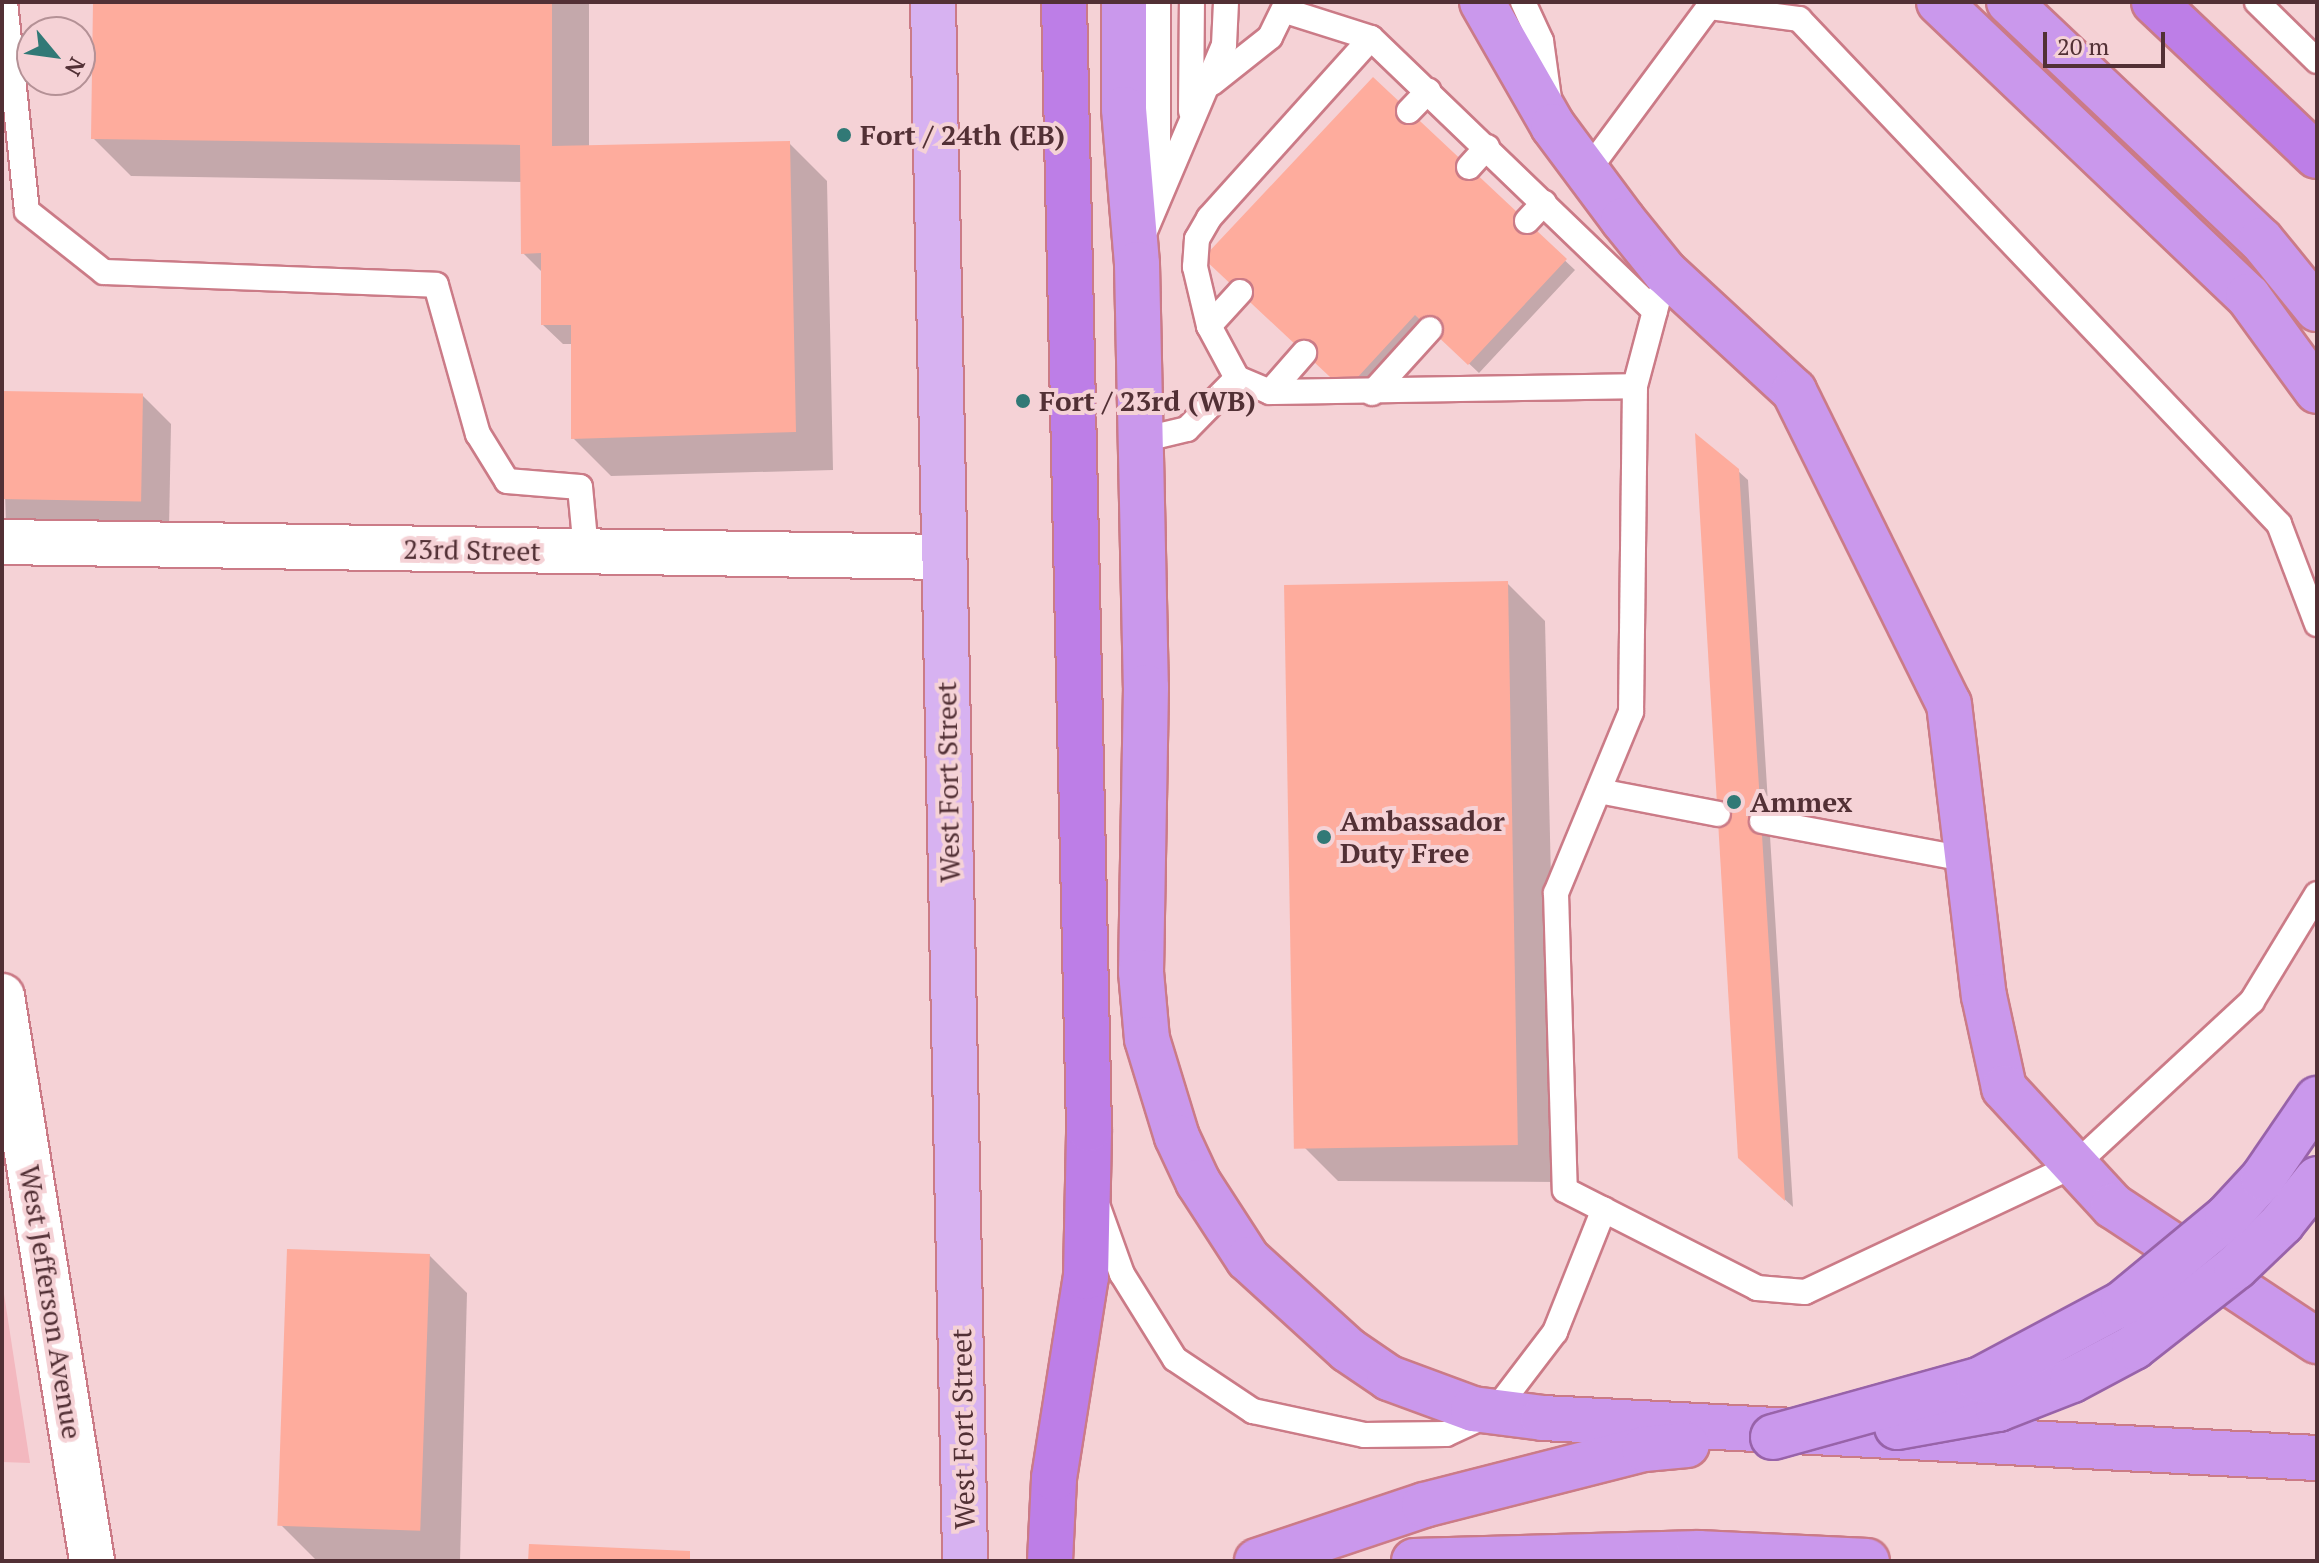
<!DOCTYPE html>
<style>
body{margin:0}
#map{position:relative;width:2319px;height:1563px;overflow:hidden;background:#f5d2d6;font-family:"PT Serif",serif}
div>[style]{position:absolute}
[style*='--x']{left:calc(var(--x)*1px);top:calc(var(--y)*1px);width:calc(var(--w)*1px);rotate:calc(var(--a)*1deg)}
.green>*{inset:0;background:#f3b8bf}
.shadow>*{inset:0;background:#0003}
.building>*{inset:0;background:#feac9d;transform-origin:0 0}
.roads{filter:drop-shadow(2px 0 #cb7b87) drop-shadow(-2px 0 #cb7b87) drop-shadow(0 2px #cb7b87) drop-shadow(0 -2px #cb7b87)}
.service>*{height:24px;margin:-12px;padding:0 12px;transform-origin:12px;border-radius:12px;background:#fff}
.minor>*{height:44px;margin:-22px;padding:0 22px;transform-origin:22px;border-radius:22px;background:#fff}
.primary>*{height:44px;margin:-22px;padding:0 22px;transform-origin:22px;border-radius:22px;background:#d7b2f1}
.trunk>*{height:44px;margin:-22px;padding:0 22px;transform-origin:22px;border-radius:22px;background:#ca98ec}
.motorway>*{height:44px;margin:-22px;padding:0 22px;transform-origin:22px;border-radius:22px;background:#bd7ee7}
.bridges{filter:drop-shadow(2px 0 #9863a9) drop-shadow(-2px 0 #9863a9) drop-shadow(0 2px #9863a9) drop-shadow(0 -2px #9863a9)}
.trunk-bridge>*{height:44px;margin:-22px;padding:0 22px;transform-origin:22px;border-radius:22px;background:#ca98ec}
.dots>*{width:22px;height:22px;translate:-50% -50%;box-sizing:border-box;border:4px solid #f5d2d6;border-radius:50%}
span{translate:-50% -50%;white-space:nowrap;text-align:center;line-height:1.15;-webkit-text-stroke:8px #f5d2d6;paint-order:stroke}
.poi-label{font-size:28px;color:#523035;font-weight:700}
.left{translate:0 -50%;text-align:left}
.street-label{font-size:28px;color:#523035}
.frame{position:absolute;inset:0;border:4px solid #523035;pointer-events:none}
.north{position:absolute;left:16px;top:16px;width:80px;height:80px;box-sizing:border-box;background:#f5d2d6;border:2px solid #b49196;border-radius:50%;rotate:119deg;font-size:22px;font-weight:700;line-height:32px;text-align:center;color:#523035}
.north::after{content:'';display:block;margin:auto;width:28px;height:36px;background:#317976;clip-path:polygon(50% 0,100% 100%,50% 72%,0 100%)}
.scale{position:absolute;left:2043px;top:32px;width:122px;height:36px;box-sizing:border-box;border:4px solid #523035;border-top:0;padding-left:10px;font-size:24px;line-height:28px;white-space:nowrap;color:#523035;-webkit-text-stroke:6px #f5d2d6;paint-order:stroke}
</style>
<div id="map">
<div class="green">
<div style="clip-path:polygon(2px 1281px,30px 1463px,2px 1462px)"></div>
</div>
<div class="shadow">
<div style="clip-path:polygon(95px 2px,589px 2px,589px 147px,789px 143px,827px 181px,833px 470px,611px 476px,573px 438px,573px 344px,563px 344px,543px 325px,543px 273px,523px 253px,522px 182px,131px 176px,93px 138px)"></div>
<div style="clip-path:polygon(1373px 80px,1575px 270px,1479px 373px,1426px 323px,1355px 398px)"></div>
<div style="clip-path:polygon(2px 393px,142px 395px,171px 424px,169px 528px,6px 524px)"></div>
<div style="clip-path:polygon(1738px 471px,1748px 480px,1793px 1207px,1750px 1167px)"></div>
<div style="clip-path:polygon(1507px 583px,1545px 621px,1558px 1182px,1338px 1181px,1300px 1143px)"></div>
<div style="clip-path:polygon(429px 1255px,467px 1293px,460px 1561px,317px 1561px,281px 1525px)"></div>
</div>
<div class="building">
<div style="clip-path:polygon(93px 2px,552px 2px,552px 146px,790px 141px,796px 432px,571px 439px,571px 325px,541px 325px,541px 253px,521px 254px,520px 145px,91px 139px)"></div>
<div style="clip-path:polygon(1373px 77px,1567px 259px,1468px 365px,1415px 315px,1345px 391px,1203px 258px)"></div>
<div style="left:2px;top:391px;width:141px;height:108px;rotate:1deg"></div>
<div style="clip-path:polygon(1695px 433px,1739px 469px,1785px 1201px,1738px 1158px)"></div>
<div style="left:1508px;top:581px;width:564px;height:224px;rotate:89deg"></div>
<div style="left:287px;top:1249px;width:143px;height:277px;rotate:2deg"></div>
<div style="clip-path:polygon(529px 1544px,690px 1551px,690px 1561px,528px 1561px)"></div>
</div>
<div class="roads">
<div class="service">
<div style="--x:5;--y:2;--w:210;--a:84"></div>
<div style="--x:27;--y:211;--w:98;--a:38.4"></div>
<div style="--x:104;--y:272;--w:332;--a:2.2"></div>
<div style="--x:436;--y:285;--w:155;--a:74.3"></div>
<div style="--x:478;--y:434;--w:55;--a:58.3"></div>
<div style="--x:507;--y:481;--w:73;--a:4.7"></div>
<div style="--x:580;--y:487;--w:64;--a:84.6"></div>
<div style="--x:1523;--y:2;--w:43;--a:65.2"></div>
<div style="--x:1541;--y:41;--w:59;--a:82.1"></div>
<div style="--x:2257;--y:2;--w:84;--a:44.5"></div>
<div style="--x:1286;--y:11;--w:89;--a:17.6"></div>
<div style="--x:1212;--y:83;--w:74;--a:-38.4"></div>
<div style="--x:1270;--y:37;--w:39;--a:-64"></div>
<div style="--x:1191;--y:111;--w:109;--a:-89.5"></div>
<div style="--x:1409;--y:111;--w:28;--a:-46"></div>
<div style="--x:1469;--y:167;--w:27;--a:-48"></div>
<div style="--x:1586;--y:173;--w:207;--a:-53.5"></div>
<div style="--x:1709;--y:7;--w:91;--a:7.6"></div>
<div style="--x:1799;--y:19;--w:697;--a:46.45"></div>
<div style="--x:2279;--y:524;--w:107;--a:69.2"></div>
<div style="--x:1158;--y:187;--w:185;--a:-90"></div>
<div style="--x:1527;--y:221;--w:25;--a:-47"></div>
<div style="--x:1142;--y:238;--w:210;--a:-67"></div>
<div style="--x:1224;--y:45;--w:43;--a:-87.3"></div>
<div style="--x:1209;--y:326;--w:46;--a:-47.6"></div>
<div style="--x:1237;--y:378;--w:59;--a:-118.3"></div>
<div style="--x:1209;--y:326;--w:61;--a:-103.3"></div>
<div style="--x:1195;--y:267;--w:28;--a:-86"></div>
<div style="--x:1197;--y:239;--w:24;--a:-60"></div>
<div style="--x:1209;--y:218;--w:242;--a:-48"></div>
<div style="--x:1371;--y:38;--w:394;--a:43.9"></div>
<div style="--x:1635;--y:386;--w:326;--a:90.7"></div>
<div style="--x:1631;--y:712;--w:196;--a:112.5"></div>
<div style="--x:1556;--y:893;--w:297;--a:88.3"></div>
<div style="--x:1565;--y:1190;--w:216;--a:27"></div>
<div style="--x:1757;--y:1288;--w:48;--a:4.8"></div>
<div style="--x:1805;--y:1292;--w:298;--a:-25.2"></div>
<div style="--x:2075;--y:1165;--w:241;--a:-42.8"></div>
<div style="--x:2252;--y:1001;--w:125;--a:-58.7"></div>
<div style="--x:1270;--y:392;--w:52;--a:-48.9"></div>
<div style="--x:1372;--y:393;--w:86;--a:-47.8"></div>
<div style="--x:1141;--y:440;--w:47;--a:-13.4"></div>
<div style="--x:1187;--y:429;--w:71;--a:-45.6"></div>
<div style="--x:1237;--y:378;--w:36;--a:23"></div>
<div style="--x:1270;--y:392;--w:365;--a:-0.9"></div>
<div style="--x:1635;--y:386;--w:93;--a:-75.1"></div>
<div style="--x:1599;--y:791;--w:121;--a:10.9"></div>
<div style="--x:1762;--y:821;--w:213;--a:10.6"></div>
<div style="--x:1098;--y:1207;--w:71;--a:70.3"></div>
<div style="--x:1122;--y:1274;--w:100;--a:58.1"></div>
<div style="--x:1175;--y:1359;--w:94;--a:33.7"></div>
<div style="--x:1253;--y:1411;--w:114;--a:12.2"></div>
<div style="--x:1364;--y:1435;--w:82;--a:-0.7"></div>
<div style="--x:1446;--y:1434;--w:53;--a:-24.6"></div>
<div style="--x:1494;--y:1412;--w:101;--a:-52.7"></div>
<div style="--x:1555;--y:1332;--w:132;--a:-68.3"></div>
</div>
<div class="minor">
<div style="--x:2;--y:542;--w:941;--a:0.91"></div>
<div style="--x:2;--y:996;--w:572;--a:80.95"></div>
</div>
<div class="primary">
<div style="--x:933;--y:2;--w:1559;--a:88.82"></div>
</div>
<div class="trunk">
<div style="--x:1124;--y:2;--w:107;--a:90"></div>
<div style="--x:1124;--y:109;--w:156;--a:85.2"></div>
<div style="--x:1137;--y:264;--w:423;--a:88.8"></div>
<div style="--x:1146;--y:687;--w:285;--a:91"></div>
<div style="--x:1141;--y:972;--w:67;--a:84.9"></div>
<div style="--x:1147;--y:1039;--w:102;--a:73"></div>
<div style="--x:1177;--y:1137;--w:50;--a:65"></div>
<div style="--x:1198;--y:1182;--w:92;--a:57"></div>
<div style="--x:1248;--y:1259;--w:135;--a:42.3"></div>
<div style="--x:1348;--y:1350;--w:50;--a:34.3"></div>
<div style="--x:1389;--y:1378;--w:90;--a:20.3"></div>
<div style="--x:1473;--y:1409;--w:71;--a:7.3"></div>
<div style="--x:1543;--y:1418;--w:775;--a:2.96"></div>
<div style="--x:1482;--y:2;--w:143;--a:60.2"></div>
<div style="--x:1553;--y:126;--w:117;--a:53.3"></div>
<div style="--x:1623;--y:220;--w:67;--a:51.1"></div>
<div style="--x:1665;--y:272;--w:176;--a:42.7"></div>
<div style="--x:1794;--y:391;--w:349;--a:63.7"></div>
<div style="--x:1949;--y:704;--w:294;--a:83.2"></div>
<div style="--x:1984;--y:996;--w:94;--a:77.7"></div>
<div style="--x:2004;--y:1088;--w:161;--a:47.3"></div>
<div style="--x:2113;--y:1206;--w:245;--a:33.5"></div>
<div style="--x:1939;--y:2;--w:427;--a:43.6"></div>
<div style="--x:2248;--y:296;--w:117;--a:54"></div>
<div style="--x:2009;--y:2;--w:347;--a:43.4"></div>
<div style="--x:2261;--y:240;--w:89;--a:50.9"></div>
<div style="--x:1257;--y:1561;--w:176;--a:-18.5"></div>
<div style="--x:1424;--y:1505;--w:227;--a:-14.3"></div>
<div style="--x:1644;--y:1449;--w:43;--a:-5.3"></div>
<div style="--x:1414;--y:1561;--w:285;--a:-1.6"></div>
<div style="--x:1699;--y:1553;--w:168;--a:2.7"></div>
</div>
<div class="motorway">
<div style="--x:2154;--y:2;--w:224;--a:43.4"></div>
<div style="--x:1050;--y:1561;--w:83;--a:-87.2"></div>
<div style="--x:1054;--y:1478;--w:204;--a:-81"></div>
<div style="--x:1086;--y:1277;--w:148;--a:-88.8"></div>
<div style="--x:1089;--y:1129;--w:1127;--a:-91.27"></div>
</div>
</div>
<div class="bridges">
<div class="trunk-bridge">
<div style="--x:1897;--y:1427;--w:103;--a:-10.1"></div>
<div style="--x:1998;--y:1409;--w:79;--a:-21.4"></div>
<div style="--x:2072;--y:1380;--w:70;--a:-28"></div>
<div style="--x:2134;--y:1347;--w:130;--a:-38.1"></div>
<div style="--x:2236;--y:1267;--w:64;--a:-43.7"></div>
<div style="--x:2282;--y:1223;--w:56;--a:-51.5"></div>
<div style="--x:1773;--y:1437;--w:214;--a:-15.5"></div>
<div style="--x:1979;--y:1380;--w:163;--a:-28.1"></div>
<div style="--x:2123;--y:1303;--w:135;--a:-39.6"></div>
<div style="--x:2227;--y:1217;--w:53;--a:-47.3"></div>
<div style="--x:2263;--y:1178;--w:96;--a:-55.6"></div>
</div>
</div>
<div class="dots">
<div style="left:844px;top:135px;background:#317976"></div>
<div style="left:1023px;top:401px;background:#317976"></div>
<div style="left:1734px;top:802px;background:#317976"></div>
<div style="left:1324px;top:837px;background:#317976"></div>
</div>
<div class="poi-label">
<span class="left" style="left:860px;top:135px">Fort / 24th (EB)</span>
<span class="left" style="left:1039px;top:401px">Fort / 23rd (WB)</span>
<span class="left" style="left:1750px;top:802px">Ammex</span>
<span class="left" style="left:1340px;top:837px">Ambassador<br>Duty Free</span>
</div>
<div class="street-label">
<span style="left:472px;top:550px;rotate:1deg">23rd Street</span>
<span style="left:948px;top:782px;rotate:-91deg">West Fort Street</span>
<span style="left:51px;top:1302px;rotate:81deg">West Jefferson Avenue</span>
<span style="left:963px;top:1429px;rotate:-91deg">West Fort Street</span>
</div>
<div class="frame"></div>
<div class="north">N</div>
<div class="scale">20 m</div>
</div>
